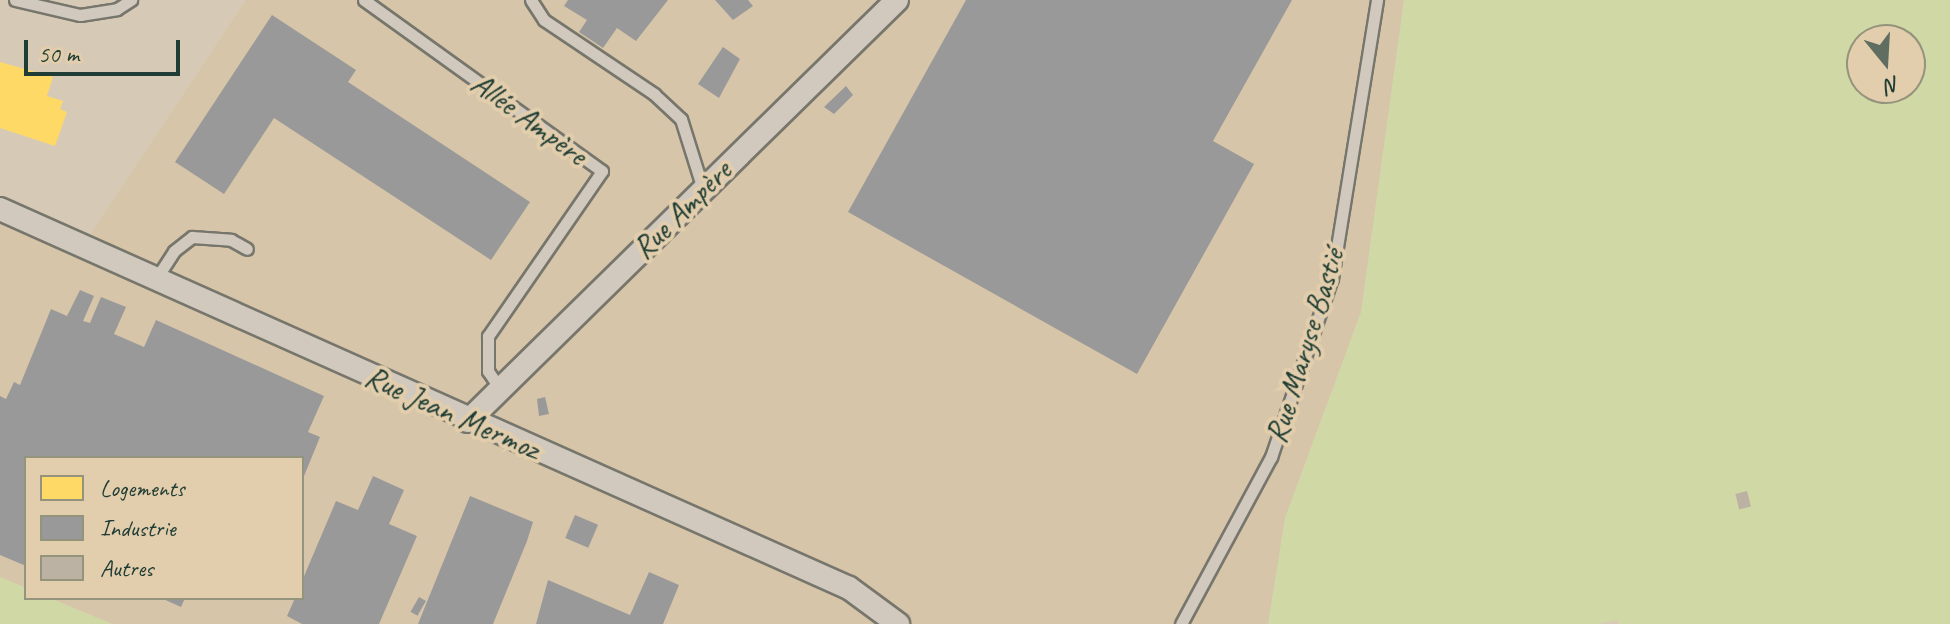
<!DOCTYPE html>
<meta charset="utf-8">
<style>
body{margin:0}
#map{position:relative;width:1950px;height:624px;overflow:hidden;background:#d6c9b5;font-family:Caveat,sans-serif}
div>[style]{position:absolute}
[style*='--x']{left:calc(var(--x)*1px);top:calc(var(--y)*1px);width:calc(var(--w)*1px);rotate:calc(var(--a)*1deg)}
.built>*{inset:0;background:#d6c5a8}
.green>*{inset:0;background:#d0d8a6}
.homes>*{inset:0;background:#ffd966}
.industry>*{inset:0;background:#999;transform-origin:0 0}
.building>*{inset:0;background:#bcb2a3;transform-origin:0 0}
.roads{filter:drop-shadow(2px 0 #77766c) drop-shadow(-2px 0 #77766c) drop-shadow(0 2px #77766c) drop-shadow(0 -2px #77766c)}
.service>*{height:11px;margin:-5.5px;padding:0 5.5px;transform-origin:5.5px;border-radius:5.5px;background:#d1c9bd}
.minor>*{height:22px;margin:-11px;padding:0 11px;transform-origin:11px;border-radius:11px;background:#d1c9bd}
span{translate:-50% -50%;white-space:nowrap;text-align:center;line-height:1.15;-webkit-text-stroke:8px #e2cdac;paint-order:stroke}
.street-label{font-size:32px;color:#1f3d34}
.legend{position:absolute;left:24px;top:456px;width:280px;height:144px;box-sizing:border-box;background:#e2cdac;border:2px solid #94937c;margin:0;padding:10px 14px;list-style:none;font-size:24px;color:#1f3d34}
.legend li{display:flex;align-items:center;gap:16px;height:40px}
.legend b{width:40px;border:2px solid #94937c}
.north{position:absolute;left:1846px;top:24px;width:80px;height:80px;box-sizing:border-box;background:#e2cdac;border:2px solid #94937c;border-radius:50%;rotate:162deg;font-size:22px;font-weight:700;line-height:32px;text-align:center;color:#1f3d34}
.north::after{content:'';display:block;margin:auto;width:28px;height:36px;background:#5f6e61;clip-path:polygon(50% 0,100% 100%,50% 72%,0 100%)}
.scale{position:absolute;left:24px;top:40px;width:156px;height:36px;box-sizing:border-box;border:4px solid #1f3d34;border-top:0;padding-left:10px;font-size:24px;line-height:28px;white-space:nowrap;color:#1f3d34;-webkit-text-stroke:6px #e2cdac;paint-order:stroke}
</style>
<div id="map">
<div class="built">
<div style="clip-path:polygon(246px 0,1404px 0,1361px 312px,1285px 518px,1268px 624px,112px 624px,50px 598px,302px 598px,302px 458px,26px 458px,26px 588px,0 577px,0 224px,76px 256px)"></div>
</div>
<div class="green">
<div style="clip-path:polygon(evenodd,1404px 0,1950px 0,1950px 624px,1619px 624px,1618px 620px,1597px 624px,1268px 624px,1285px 518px,1361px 312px,1404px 0,1862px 40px,1910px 40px,1910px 88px,1862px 88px,1862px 40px)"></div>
<div style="clip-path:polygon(0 577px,26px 588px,26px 598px,50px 598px,112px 624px,0 624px)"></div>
</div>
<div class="homes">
<div style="clip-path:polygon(0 62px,53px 77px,47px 96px,63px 101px,60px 109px,67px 112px,55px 146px,0 128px)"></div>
</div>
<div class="industry">
<div style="clip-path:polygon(568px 0,668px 0,636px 41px,617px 28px,603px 48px,579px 32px,587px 20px,564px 6px)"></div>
<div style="clip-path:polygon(715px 0,748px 0,753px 6px,733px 20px)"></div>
<div style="clip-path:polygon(966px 0,1292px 0,1213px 141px,1254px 164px,1137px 374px,848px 212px)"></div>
<div style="clip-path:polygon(272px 15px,356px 70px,348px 82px,530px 202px,491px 260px,274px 118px,224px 194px,175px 162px)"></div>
<div style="clip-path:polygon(723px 47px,740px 59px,719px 98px,698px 84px)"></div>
<div style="clip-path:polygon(846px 86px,853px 95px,834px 114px,824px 107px)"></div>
<div style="clip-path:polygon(80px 290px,94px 296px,83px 321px,90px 323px,101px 297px,126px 307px,114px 334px,144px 347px,156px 320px,324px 396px,308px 432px,320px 437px,302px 481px,302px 458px,26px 458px,26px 566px,0 555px,0 396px,6px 399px,14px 382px,20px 385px,51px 309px,67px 316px)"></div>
<div style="clip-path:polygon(545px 397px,549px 414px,539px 416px,537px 399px)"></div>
<div style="clip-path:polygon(373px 476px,404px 490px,389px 524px,417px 536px,379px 624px,302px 624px,287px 616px,295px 598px,302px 598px,302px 581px,336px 501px,358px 510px)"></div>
<div style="clip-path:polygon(470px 496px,533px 522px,527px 541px,493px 624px,418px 624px)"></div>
<div style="left:575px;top:515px;width:25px;height:25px;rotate:23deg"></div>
<div style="clip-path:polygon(649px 572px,679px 585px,663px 624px,536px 624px,548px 580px,630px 615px)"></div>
<div style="left:419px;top:597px;width:8px;height:17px;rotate:30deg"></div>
<div style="clip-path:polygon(161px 598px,185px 598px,181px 607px)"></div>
</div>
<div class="building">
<div style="left:1747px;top:491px;width:16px;height:12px;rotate:76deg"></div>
</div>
<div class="roads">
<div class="service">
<div style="--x:15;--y:0;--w:67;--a:13"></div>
<div style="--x:80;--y:15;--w:37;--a:-9"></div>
<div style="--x:117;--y:9;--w:17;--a:-33"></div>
<div style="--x:364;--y:0;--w:293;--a:35.7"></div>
<div style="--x:602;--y:171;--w:201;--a:124.6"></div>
<div style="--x:488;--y:336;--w:35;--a:90"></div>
<div style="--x:488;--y:371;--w:22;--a:56"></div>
<div style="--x:531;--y:0;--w:24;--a:57"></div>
<div style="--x:544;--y:20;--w:133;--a:33.9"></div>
<div style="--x:654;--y:94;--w:37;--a:43"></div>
<div style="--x:681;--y:119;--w:73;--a:72.6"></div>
<div style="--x:156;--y:279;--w:33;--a:-57"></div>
<div style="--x:174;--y:251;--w:23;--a:-38"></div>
<div style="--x:192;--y:237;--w:39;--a:4"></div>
<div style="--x:231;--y:240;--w:18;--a:29"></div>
<div style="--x:1181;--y:624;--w:190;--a:-61.7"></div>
<div style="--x:1271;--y:457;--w:189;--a:-71.2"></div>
<div style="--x:1332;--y:278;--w:282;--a:-80.8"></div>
</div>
<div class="minor">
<div style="--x:0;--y:209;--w:930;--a:24.06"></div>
<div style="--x:849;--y:588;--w:61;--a:36.3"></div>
<div style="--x:468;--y:421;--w:601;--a:-44.46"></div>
</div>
</div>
<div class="street-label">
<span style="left:529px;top:119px;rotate:36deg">Allée Ampère</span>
<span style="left:682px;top:210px;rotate:-45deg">Rue Ampère</span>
<span style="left:1305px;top:346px;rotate:-73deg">Rue Maryse Bastié</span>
<span style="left:452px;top:413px;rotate:24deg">Rue Jean Mermoz</span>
</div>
<ul class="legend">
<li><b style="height:22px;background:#ffd966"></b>Logements</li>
<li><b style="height:22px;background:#999"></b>Industrie</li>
<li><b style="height:22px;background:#bcb2a3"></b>Autres</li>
</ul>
<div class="north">N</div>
<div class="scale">50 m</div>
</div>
